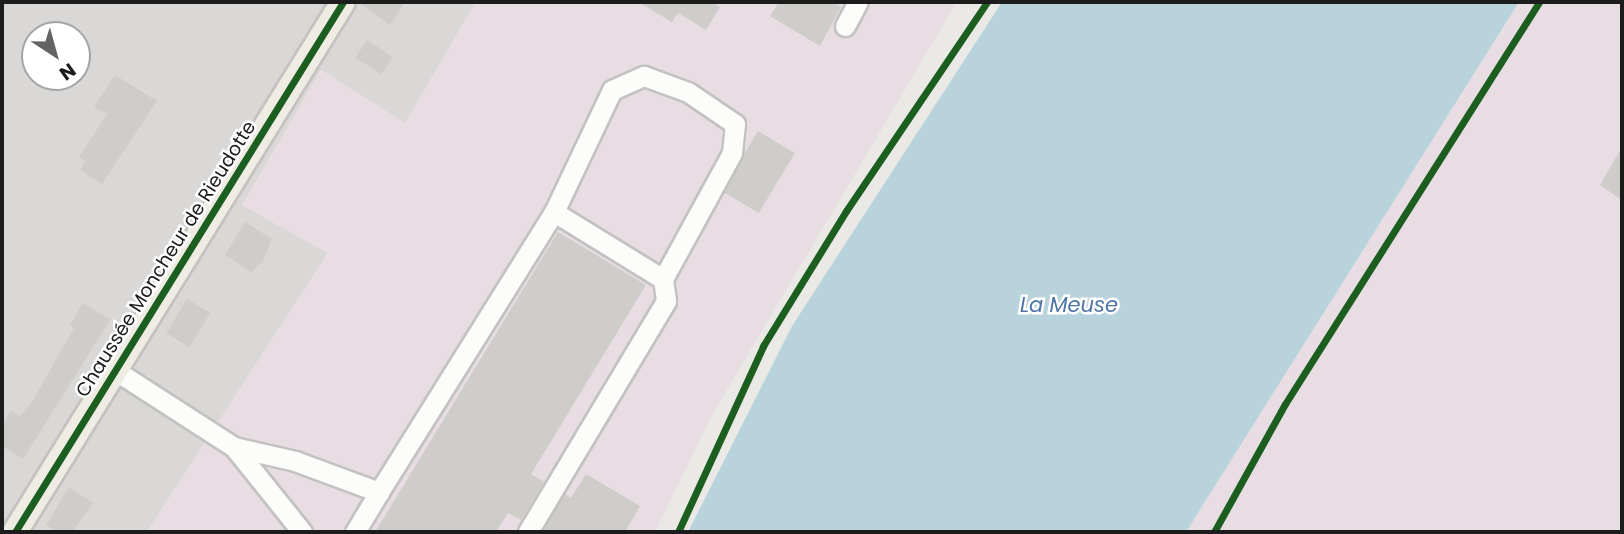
<!DOCTYPE html>
<meta charset="utf-8">
<style>
body{margin:0}
#map{position:relative;width:1624px;height:534px;overflow:hidden;background:#eae9e5;font-family:Poppins,sans-serif}
div>[style]{position:absolute}
[style*='--x']{left:calc(var(--x)*1px);top:calc(var(--y)*1px);width:calc(var(--w)*1px);rotate:calc(var(--a)*1deg)}
.residential>*{inset:0;background:#d9d8d6}
.industrial>*{inset:0;background:#e8dde3}
.water>*{inset:0;background:#b9d3dd}
.building>*{inset:0;background:#cecdca;transform-origin:0 0}
.roads{filter:drop-shadow(2px 0 #c3c2c1) drop-shadow(-2px 0 #c3c2c1) drop-shadow(0 2px #c3c2c1) drop-shadow(0 -2px #c3c2c1)}
.minor>*{height:19px;margin:-9.5px;padding:0 9.5px;transform-origin:9.5px;border-radius:9.5px;background:#fcfcfb}
.major>*{height:24px;margin:-12px;padding:0 12px;transform-origin:12px;border-radius:12px;background:#efece4}
.cycleway>*{height:7px;margin:-3.5px;padding:0 3.5px;transform-origin:3.5px;border-radius:3.5px;background:#1b5e20}
span{translate:-50% -50%;white-space:nowrap;text-align:center;line-height:1.15;-webkit-text-stroke:5px #fff;paint-order:stroke}
.street-label{font-size:19px;color:#1c1c1c}
.water-label{font-size:21px;color:#4e73a6;font-style:italic}
.frame{position:absolute;inset:0;border:4px solid #1c1c1c;pointer-events:none}
.north{position:absolute;left:21px;top:21px;width:70px;height:70px;box-sizing:border-box;background:#fff;border:2px solid #a4a4a4;border-radius:50%;rotate:144deg;font-size:19px;font-weight:700;line-height:28px;text-align:center;color:#1c1c1c}
.north::after{content:'';display:block;margin:auto;width:24px;height:32px;background:#646462;clip-path:polygon(50% 0,100% 100%,50% 72%,0 100%)}
</style>
<div id="map">
<div class="residential">
<div style="clip-path:polygon(evenodd,2px 2px,476px 2px,405px 123px,321px 70px,242px 205px,328px 253px,147px 532px,2px 532px,2px 2px,35px 35px,77px 35px,77px 77px,35px 77px,35px 35px)"></div>
</div>
<div class="industrial">
<div style="clip-path:polygon(476px 2px,957px 2px,715px 410px,655px 532px,147px 532px,328px 253px,242px 205px,321px 70px,405px 123px)"></div>
<div style="clip-path:polygon(1519px 2px,1622px 2px,1622px 532px,1186px 532px)"></div>
</div>
<div class="water">
<div style="clip-path:polygon(1002px 2px,1519px 2px,1186px 532px,688px 532px,792px 326px)"></div>
</div>
<div class="building">
<div style="clip-path:polygon(358px 2px,405px 2px,390px 25px)"></div>
<div style="clip-path:polygon(638px 2px,711px 2px,720px 7px,706px 30px,678px 13px,672px 22px)"></div>
<div style="clip-path:polygon(779px 2px,832px 2px,841px 7px,820px 46px,770px 16px)"></div>
<div style="left:367px;top:40px;width:31px;height:21px;rotate:33deg"></div>
<div style="clip-path:polygon(115px 75px,157px 101px,102px 184px,80px 170px,85px 162px,79px 157px,107px 114px,94px 107px)"></div>
<div style="left:758px;top:131px;width:43px;height:70px;rotate:31deg"></div>
<div style="clip-path:polygon(1622px 147px,1622px 200px,1600px 185px)"></div>
<div style="clip-path:polygon(245px 222px,272px 239px,263px 261px,251px 272px,225px 255px)"></div>
<div style="clip-path:polygon(558px 232px,646px 285px,531px 474px,544px 482px,521px 520px,508px 513px,496px 532px,375px 532px)"></div>
<div style="left:187px;top:299px;width:27px;height:40px;rotate:31deg"></div>
<div style="clip-path:polygon(83px 303px,110px 320px,23px 459px,2px 446px,2px 426px,11px 411px,20px 416px,33px 400px,74px 328px,70px 325px)"></div>
<div style="clip-path:polygon(586px 474px,640px 506px,625px 532px,542px 532px,565px 494px,571px 498px)"></div>
<div style="clip-path:polygon(69px 487px,93px 503px,72px 532px,57px 532px,46px 525px)"></div>
</div>
<div class="roads">
<div class="minor">
<div style="--x:845;--y:26;--w:27;--a:-62"></div>
<div style="--x:554;--y:212;--w:135;--a:-64.6"></div>
<div style="--x:612;--y:90;--w:35;--a:-24"></div>
<div style="--x:644;--y:76;--w:47;--a:20"></div>
<div style="--x:688;--y:92;--w:57;--a:34.2"></div>
<div style="--x:735;--y:124;--w:29;--a:96"></div>
<div style="--x:732;--y:153;--w:144;--a:118.7"></div>
<div style="--x:116;--y:371;--w:140;--a:32.8"></div>
<div style="--x:234;--y:447;--w:109;--a:51.3"></div>
<div style="--x:234;--y:447;--w:63;--a:12.9"></div>
<div style="--x:295;--y:461;--w:90;--a:20.3"></div>
<div style="--x:379;--y:492;--w:47;--a:121"></div>
<div style="--x:379;--y:492;--w:330;--a:-58"></div>
<div style="--x:554;--y:212;--w:128;--a:31.6"></div>
<div style="--x:663;--y:279;--w:22;--a:82"></div>
<div style="--x:666;--y:301;--w:269;--a:120.9"></div>
</div>
<div class="major">
<div style="--x:15;--y:532;--w:623;--a:-58.25"></div>
</div>
</div>
<div class="cycleway">
<div style="--x:15;--y:532;--w:623;--a:-58.25"></div>
<div style="--x:678;--y:532;--w:205;--a:-65.4"></div>
<div style="--x:763;--y:346;--w:158;--a:-58.4"></div>
<div style="--x:846;--y:211;--w:252;--a:-56"></div>
<div style="--x:1214;--y:532;--w:146;--a:-61"></div>
<div style="--x:1285;--y:404;--w:476;--a:-57.7"></div>
</div>
<div class="street-label">
<span style="left:166px;top:259px;rotate:-58deg">Chaussée Moncheur de Rieudotte</span>
</div>
<div class="water-label">
<span style="left:1069px;top:305px">La Meuse</span>
</div>
<div class="frame"></div>
<div class="north">N</div>
</div>
